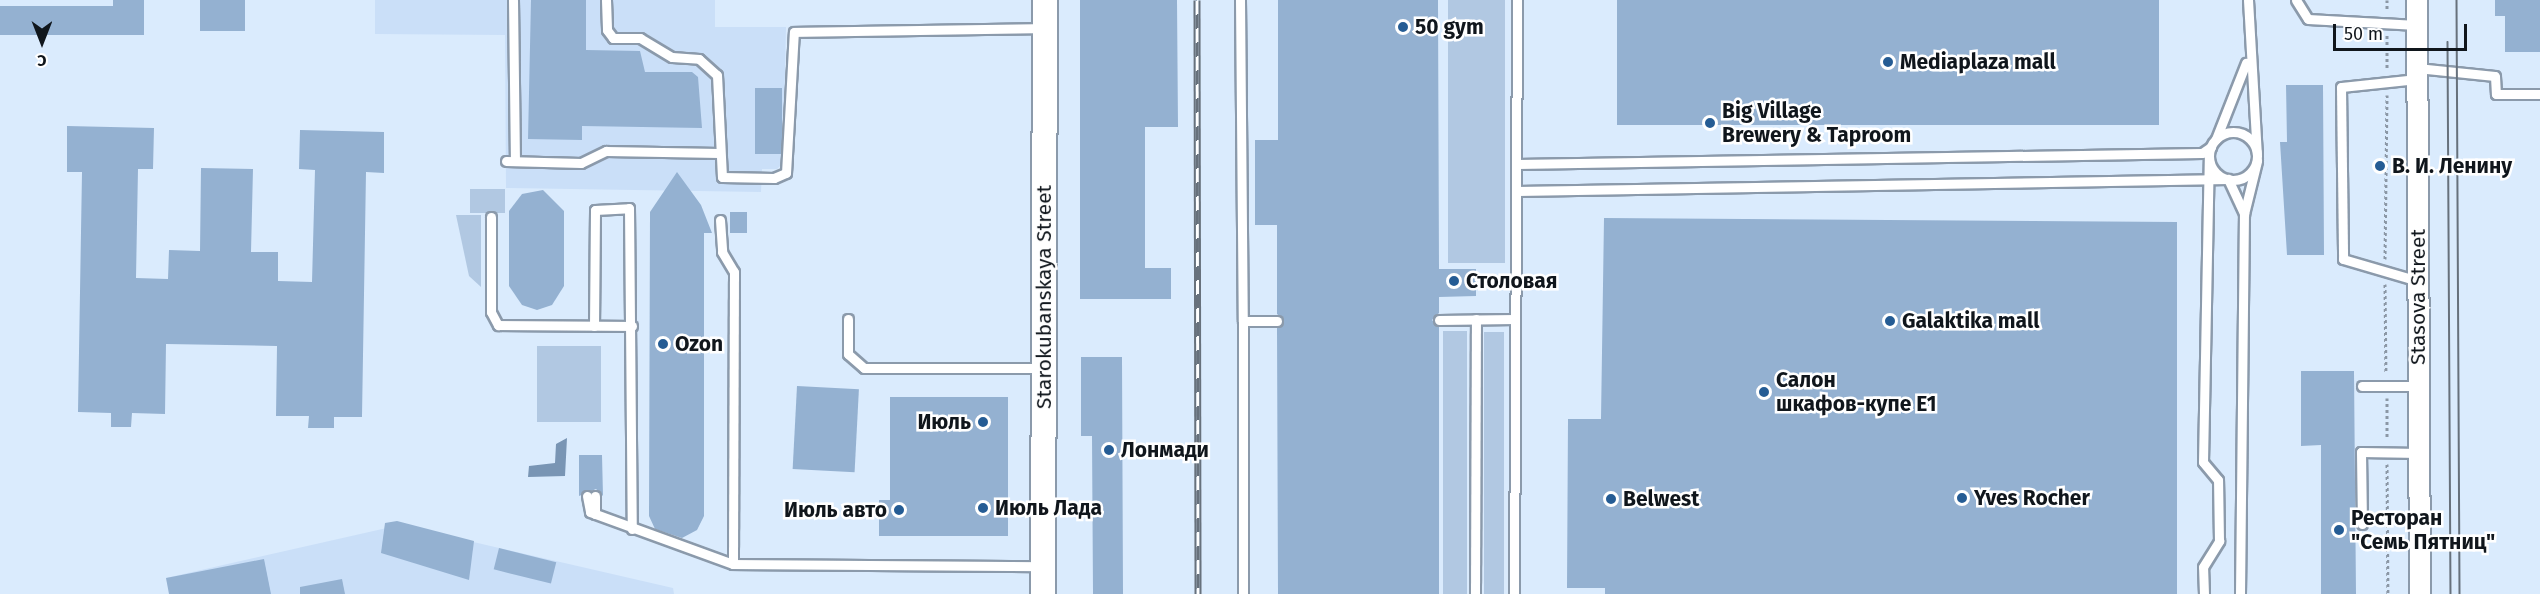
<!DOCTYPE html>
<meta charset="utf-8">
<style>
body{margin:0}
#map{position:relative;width:2540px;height:594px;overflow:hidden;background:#daebfd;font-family:"Fira Sans",sans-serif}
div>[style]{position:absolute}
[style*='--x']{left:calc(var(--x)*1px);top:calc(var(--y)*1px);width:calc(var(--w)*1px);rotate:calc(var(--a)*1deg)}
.built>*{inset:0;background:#cadff8}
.green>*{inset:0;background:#b1c8e2;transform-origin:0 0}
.water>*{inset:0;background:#7995b4}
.building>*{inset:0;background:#94b1d1;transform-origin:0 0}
.path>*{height:3px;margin-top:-1.5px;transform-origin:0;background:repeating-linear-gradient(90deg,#8b97a5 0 3px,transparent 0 6px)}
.roads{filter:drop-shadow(2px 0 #8b9aab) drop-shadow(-2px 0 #8b9aab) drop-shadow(0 2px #8b9aab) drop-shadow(0 -2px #8b9aab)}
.service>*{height:9px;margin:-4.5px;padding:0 4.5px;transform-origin:4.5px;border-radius:4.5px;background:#fff}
.service>.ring{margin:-4.5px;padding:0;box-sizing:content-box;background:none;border:9px solid #fff;border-radius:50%}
.minor>*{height:20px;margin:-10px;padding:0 10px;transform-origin:10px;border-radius:10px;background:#fff}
.tertiary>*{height:24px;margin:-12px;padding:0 12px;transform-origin:12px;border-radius:12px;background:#fff}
.tram>*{height:1.5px;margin:-0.75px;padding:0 0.75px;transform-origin:0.75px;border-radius:0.75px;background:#67717c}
.rail>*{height:7px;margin-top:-3.5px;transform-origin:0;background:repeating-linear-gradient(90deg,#fff 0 14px,#67717c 0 28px);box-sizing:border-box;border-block:2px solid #67717c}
.dots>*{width:16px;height:16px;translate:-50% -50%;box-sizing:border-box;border:3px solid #fff;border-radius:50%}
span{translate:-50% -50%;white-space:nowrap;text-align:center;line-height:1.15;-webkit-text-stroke:5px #fff;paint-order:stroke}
.poi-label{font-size:21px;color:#10161c;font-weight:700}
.left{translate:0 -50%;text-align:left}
.right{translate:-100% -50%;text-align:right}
.street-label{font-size:21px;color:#10161c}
.north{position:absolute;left:12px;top:12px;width:60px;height:60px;-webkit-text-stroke:4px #fff;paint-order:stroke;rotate:180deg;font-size:16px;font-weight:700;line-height:24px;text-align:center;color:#10161c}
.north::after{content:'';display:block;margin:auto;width:21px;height:27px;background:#10161c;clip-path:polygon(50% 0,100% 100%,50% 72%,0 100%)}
.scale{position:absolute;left:2333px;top:24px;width:134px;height:27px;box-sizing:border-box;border:3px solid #10161c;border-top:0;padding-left:8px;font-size:18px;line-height:21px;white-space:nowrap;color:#10161c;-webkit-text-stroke:4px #fff;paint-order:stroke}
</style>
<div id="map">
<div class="built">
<div style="clip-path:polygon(375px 0,715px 0,715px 27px,786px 27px,783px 163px,777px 169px,762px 169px,761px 192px,506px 188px,505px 35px,375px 34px)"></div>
<div style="clip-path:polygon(400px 525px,673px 588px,674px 594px,170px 594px,166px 578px)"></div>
</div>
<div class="green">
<div style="left:1448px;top:0;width:57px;height:263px"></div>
<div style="left:470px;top:189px;width:35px;height:24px"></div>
<div style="clip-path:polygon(456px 215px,481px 215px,481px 287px,469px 276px)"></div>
<div style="left:1443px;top:331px;width:24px;height:263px"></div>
<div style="left:1504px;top:332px;width:262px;height:20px;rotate:90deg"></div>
<div style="left:537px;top:346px;width:64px;height:76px"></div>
</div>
<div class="water">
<div style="clip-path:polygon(567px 438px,565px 476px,528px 477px,529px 466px,555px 463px,556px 444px)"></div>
</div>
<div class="building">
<div style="clip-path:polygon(113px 0,144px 0,144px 35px,0 35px,0 6px,113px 6px)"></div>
<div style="left:200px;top:0;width:45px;height:31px"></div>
<div style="clip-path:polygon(531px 0,586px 0,586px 50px,640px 51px,645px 72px,692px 72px,698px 77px,702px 128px,582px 126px,582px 140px,528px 139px)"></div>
<div style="clip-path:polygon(1080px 0,1177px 0,1178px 127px,1145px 127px,1145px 268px,1171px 268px,1171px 299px,1080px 299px)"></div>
<div style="clip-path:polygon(1278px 0,1438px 0,1439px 269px,1476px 269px,1476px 296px,1439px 297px,1439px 313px,1432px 320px,1439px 327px,1439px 594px,1278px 594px,1277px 328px,1284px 320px,1277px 314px,1277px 225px,1255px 225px,1255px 140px,1278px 140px)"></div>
<div style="left:1617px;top:0;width:542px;height:125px"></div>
<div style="clip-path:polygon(2495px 0,2540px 0,2540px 52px,2505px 52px,2505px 16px,2495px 16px)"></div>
<div style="clip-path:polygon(2286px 85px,2323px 85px,2324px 255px,2287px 255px,2280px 142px,2287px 142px)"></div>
<div style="left:755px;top:88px;width:27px;height:66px"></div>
<div style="clip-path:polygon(67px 126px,154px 128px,153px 169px,138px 169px,136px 278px,168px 279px,169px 250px,200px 251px,201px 168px,253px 169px,251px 252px,278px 252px,278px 281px,312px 282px,315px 170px,299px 169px,300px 130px,384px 132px,384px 173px,366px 172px,362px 417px,334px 417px,334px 428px,308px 428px,309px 416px,276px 416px,277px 346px,166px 344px,165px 414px,132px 413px,131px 427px,111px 427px,111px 413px,78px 412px,82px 172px,67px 172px)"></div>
<div style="clip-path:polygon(677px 172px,701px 205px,712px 233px,704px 233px,704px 516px,697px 530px,682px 538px,655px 529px,649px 516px,650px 212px)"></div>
<div style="clip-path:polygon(543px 190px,564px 211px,564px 286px,552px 305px,537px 310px,522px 305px,509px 286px,509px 211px,522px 194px)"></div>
<div style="left:730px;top:212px;width:17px;height:21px"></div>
<div style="clip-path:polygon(1604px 218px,2177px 222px,2177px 594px,1605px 594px,1605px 588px,1567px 588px,1568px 419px,1601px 419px)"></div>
<div style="clip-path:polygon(1081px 357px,1122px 357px,1123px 594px,1093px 594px,1092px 436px,1081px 436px)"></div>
<div style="clip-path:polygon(2301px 371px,2354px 371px,2356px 594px,2321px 594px,2321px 445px,2301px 446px)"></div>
<div style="left:797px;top:386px;width:62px;height:83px;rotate:3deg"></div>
<div style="clip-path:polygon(890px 397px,1008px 397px,1008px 536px,879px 536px,879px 500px,890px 500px)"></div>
<div style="clip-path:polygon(579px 455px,602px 455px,603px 496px,596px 489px,579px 496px)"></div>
<div style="clip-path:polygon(397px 521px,474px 541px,469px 580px,381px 553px,385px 523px)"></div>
<div style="left:499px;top:548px;width:59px;height:22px;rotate:14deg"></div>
<div style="clip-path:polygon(264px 559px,271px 594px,169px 594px,166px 578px)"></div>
<div style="clip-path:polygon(342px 579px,345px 594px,300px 594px,300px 587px)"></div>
</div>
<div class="path">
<div style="--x:2387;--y:0;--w:10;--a:90"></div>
<div style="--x:2387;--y:35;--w:35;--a:90"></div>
<div style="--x:2385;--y:259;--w:164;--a:-89.3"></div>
<div style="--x:2385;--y:284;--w:89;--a:89.4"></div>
<div style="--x:2387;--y:398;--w:41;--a:90"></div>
<div style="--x:2387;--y:464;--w:130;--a:89.6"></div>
</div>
<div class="roads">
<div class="service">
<div style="--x:513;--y:0;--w:161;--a:89.3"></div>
<div style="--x:606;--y:0;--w:30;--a:88"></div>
<div style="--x:607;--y:30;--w:10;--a:53"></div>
<div style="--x:613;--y:38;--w:27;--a:0"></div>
<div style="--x:640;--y:38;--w:37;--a:31"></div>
<div style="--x:672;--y:57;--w:27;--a:4"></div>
<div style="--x:699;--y:59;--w:24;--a:42"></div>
<div style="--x:717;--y:75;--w:102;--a:87.2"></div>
<div style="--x:722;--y:177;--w:52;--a:1.1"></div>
<div style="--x:774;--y:178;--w:13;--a:-23"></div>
<div style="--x:786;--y:173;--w:141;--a:-86.8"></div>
<div style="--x:794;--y:32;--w:251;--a:-0.9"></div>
<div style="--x:1240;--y:0;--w:321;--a:89.5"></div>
<div style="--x:2248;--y:0;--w:154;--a:86.7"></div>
<div style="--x:2296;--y:0;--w:22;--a:58"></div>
<div style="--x:2308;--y:19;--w:109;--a:3.2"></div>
<div style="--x:2417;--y:68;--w:78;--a:5.9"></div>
<div style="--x:2495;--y:76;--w:18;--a:87"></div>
<div style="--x:2496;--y:94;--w:44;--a:0"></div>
<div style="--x:2417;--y:79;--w:76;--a:174"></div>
<div style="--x:2341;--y:87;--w:172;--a:89.3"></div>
<div style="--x:2343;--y:259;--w:78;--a:16.3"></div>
<div class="ring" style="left:2209px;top:132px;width:39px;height:39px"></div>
<div style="--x:2216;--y:139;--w:82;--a:-68.5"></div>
<div style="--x:506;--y:161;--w:75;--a:1.5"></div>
<div style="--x:581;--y:163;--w:28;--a:-26"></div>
<div style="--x:606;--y:151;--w:113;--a:1"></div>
<div style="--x:1517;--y:164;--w:685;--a:-0.92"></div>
<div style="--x:2202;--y:153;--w:11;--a:-34"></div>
<div style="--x:1517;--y:191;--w:711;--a:-0.97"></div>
<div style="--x:2228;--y:179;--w:38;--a:65"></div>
<div style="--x:491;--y:217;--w:95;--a:90"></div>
<div style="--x:491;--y:312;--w:15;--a:62"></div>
<div style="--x:498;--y:325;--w:134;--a:0.4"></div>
<div style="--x:720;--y:220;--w:32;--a:86"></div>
<div style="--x:722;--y:252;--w:23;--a:59"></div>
<div style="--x:734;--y:272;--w:292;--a:90.2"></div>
<div style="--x:848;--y:319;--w:35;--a:90"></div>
<div style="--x:848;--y:354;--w:21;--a:41"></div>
<div style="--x:864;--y:368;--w:180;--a:0"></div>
<div style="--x:1439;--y:320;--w:76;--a:-0.8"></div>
<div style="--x:594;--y:326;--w:116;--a:-89.5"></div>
<div style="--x:595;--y:210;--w:34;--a:-3"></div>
<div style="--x:629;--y:208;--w:321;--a:89.5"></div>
<div style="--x:2362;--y:386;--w:57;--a:0"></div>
<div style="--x:587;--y:496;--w:16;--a:79"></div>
<div style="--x:590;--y:512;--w:152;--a:20"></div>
<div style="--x:733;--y:564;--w:308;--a:0.4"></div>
<div style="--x:595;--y:496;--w:18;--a:90"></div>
<div style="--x:2362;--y:524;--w:72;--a:-90.8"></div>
<div style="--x:2361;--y:452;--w:58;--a:1"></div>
<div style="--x:1243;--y:594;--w:273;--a:-90"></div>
<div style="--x:1243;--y:321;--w:34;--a:0"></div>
<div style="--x:1475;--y:594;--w:275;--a:-89.8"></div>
<div style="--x:1514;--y:594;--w:594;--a:-89.71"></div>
<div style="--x:2204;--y:594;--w:27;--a:-92"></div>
<div style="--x:2203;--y:567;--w:31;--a:-58"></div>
<div style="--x:2219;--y:541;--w:61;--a:-90.9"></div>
<div style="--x:2218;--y:480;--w:23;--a:-130"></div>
<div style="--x:2203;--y:462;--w:307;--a:-88.9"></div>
<div style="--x:2240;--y:594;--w:380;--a:-89.4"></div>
<div style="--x:2244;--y:214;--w:55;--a:-76.2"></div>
</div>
<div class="minor">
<div style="--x:2417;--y:0;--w:594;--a:89.71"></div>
</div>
<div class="tertiary">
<div style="--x:1043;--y:594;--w:594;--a:-89.81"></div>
</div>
</div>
<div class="tram">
<div style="--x:2457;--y:0;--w:594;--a:89.71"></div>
<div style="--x:2448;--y:42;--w:552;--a:89.69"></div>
</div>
<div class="rail">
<div style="--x:1197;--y:0;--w:594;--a:89.9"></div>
</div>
<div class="dots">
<div style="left:1403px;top:27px;background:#255c94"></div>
<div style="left:1888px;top:62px;background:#255c94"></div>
<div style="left:1710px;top:123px;background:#255c94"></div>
<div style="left:2380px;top:166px;background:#255c94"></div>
<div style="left:1454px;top:281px;background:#255c94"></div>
<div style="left:1890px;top:321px;background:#255c94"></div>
<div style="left:663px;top:344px;background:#255c94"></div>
<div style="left:1764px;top:392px;background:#255c94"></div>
<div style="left:983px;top:422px;background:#255c94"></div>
<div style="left:1109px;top:450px;background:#255c94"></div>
<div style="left:1962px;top:498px;background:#255c94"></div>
<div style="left:1611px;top:499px;background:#255c94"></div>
<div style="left:983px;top:508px;background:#255c94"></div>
<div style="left:899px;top:510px;background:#255c94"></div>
<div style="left:2339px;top:530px;background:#255c94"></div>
</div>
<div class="poi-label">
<span class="left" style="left:1415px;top:27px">50 gym</span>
<span class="left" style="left:1900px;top:62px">Mediaplaza mall</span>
<span class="left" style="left:1722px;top:123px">Big Village<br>Brewery &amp; Taproom</span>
<span class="left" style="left:2392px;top:166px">В. И. Ленину</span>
<span class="left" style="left:1466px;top:281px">Столовая</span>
<span class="left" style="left:1902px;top:321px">Galaktika mall</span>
<span class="left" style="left:675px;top:344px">Ozon</span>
<span class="left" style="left:1776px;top:392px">Салон<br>шкафов-купе Е1</span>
<span class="right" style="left:971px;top:422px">Июль</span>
<span class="left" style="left:1121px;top:450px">Лонмади</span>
<span class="left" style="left:1974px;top:498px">Yves Rocher</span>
<span class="left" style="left:1623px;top:499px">Belwest</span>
<span class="left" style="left:995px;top:508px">Июль Лада</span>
<span class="right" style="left:887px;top:510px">Июль авто</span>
<span class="left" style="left:2351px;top:530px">Ресторан<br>"Семь Пятниц"</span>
</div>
<div class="street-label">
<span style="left:1044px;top:297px;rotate:-90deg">Starokubanskaya Street</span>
<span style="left:2418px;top:297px;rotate:-90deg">Stasova Street</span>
</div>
<div class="north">С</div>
<div class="scale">50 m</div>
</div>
